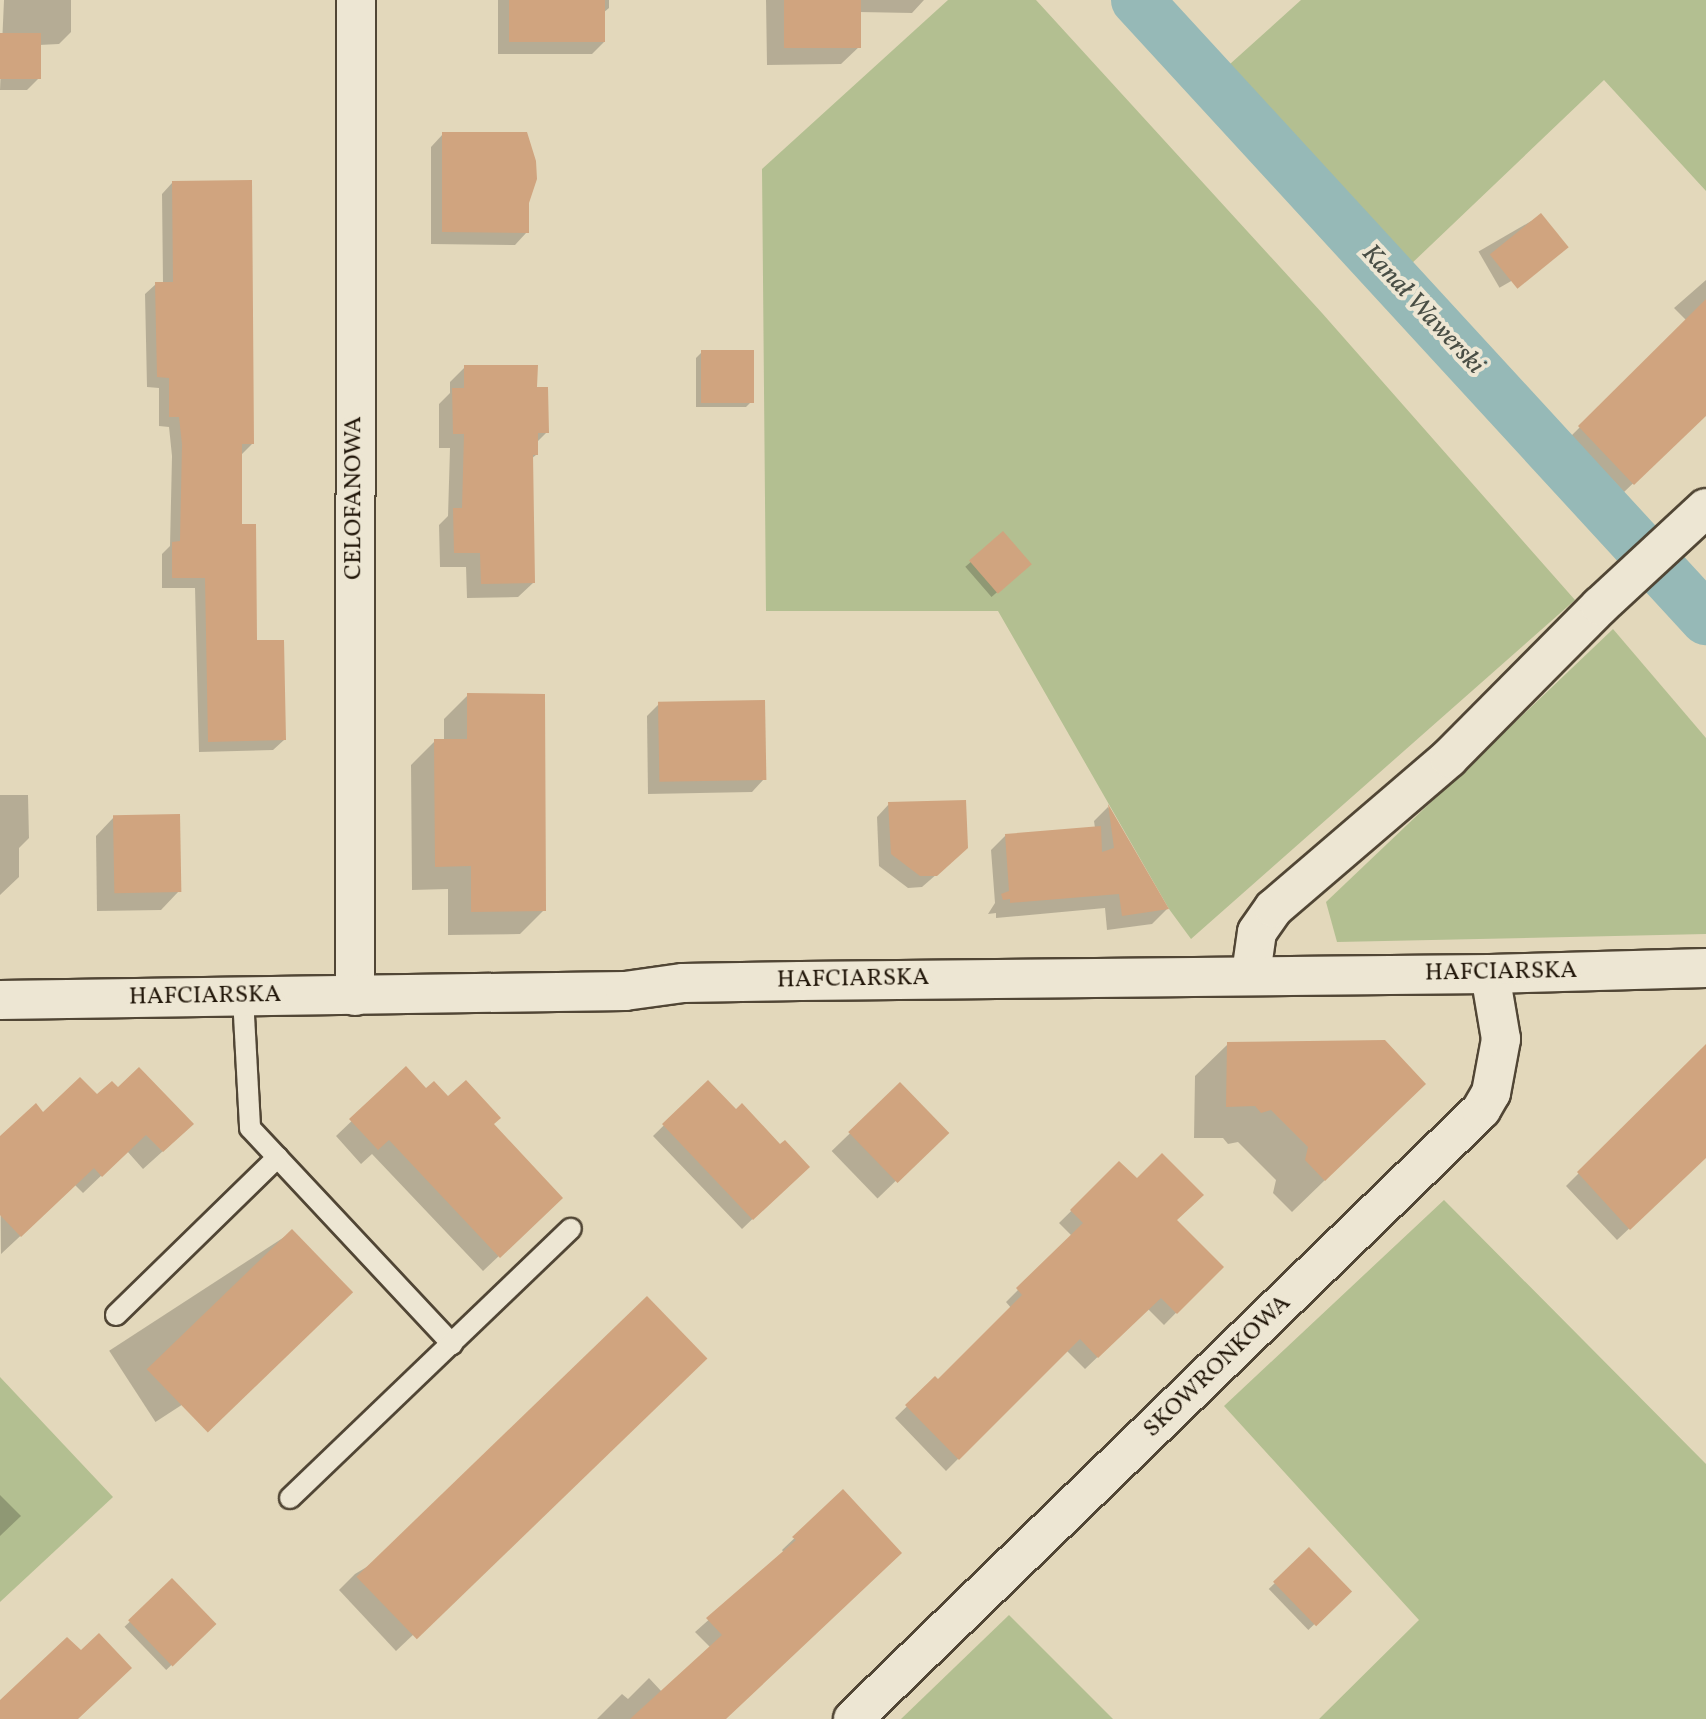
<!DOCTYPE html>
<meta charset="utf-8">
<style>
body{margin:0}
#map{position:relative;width:1706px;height:1719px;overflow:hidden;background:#e3d8bb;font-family:Vollkorn,serif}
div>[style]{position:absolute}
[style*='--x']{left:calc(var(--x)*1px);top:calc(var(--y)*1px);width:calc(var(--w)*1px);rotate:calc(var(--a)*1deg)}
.green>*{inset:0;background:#b3bf91}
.shadow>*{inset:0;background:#0003;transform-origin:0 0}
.canal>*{height:52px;margin:-26px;padding:0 26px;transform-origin:26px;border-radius:26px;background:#96b9b7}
.building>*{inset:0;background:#d0a47f;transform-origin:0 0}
.roads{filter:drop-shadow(2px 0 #514635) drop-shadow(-2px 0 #514635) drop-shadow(0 2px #514635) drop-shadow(0 -2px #514635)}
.lane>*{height:20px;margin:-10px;padding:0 10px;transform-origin:10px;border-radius:10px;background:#ede6d3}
.street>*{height:38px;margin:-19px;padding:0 19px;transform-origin:19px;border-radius:19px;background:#ede6d3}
span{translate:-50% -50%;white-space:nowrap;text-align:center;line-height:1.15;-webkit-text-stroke:8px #ede6d3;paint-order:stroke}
.street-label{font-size:24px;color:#201508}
.water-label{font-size:26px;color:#494e45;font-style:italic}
</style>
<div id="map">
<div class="green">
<div style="clip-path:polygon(948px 0,1036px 0,1322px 313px,1575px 600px,1191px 939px,1169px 909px,998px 611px,766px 611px,762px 169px)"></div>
<div style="clip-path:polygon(1301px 0,1706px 0,1706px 191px,1604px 80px,1409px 266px,1230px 64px)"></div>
<div style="clip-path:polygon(1613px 629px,1706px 738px,1706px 934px,1337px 942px,1326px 902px)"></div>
<div style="clip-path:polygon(1444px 1200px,1706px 1464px,1706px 1719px,1319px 1719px,1419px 1620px,1224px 1406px)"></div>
<div style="clip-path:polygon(0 1377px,113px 1497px,0 1602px)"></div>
<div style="clip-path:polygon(1009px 1615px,1113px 1719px,901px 1719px)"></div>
</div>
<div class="shadow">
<div style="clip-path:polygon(4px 0,71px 0,71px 32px,59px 44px,39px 45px,39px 78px,27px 90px,0 90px)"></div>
<div style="clip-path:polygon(498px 0,609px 0,609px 8px,603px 13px,604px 42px,592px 54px,498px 54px)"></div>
<div style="clip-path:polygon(766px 0,924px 0,912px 13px,859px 12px,860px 46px,841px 64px,767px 65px)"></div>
<div style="clip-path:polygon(443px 134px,527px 203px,527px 232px,515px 245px,431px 244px,431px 147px)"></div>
<div style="clip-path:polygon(172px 183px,252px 444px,242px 454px,240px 526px,256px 642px,284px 740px,273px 750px,199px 752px,195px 588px,162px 588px,162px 554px,170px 546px,172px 456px,169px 427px,159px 426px,159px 388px,147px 387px,145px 294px,156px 284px,163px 284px,162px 194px)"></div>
<div style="left:1540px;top:216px;width:42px;height:71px;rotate:60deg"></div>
<div style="clip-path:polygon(1706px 280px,1706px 414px,1624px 492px,1571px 436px,1687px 321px,1674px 308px)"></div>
<div style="clip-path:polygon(702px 352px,752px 401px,746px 407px,696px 407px,696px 358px)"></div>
<div style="clip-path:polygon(465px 367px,535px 389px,547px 432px,536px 443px,536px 455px,531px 459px,533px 583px,518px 597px,467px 598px,466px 567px,440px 567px,439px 525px,448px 516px,450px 448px,439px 448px,439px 404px,450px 393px,450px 382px)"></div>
<div style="left:1003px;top:534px;width:40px;height:50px;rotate:49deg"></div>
<div style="clip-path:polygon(468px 695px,544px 910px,520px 934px,448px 935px,448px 889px,412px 890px,411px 765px,435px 741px,444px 741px,444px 719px)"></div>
<div style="clip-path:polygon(659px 704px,764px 779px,752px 792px,648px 794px,647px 716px)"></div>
<div style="clip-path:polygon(0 795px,28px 795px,29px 838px,19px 848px,19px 877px,0 895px)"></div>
<div style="clip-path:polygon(889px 804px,953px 860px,922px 887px,908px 888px,879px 866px,877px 817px)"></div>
<div style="clip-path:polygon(1108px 807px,1167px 909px,1152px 924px,1107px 930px,1105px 908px,996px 918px,996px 913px,988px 914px,995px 903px,991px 850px,1006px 835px,1095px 828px,1094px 821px)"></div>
<div style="clip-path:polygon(114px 817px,179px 891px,161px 910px,97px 911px,96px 836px)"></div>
<div style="clip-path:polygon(1228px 1044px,1391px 1116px,1292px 1212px,1273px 1193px,1276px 1180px,1238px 1142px,1228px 1144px,1223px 1138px,1194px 1138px,1195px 1076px)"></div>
<div style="clip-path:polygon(1706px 1046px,1706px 1156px,1617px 1240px,1566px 1186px)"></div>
<div style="clip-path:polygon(406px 1069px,426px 1091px,492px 1124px,560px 1198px,483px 1271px,372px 1154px,361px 1164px,336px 1136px)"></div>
<div style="clip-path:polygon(707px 1083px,736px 1112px,807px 1167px,742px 1229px,653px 1136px)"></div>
<div style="left:900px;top:1085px;width:66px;height:95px;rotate:46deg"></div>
<div style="clip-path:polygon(97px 1097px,173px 1142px,143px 1169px,127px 1151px,83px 1193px,75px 1185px,1px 1254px,0 1139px,43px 1114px)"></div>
<div style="clip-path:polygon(1119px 1164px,1221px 1267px,1164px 1325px,1148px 1309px,1085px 1369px,1066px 1350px,946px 1471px,895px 1418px,935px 1379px,938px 1382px,1012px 1309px,1006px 1302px,1072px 1236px,1059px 1223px)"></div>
<div style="left:292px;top:1232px;width:85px;height:218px;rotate:57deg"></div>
<div style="clip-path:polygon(688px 1374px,396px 1651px,339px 1590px,355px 1574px)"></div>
<div style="clip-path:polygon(843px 1492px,724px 1719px,597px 1719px,622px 1694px,628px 1699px,649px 1678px,662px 1692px,711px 1648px,695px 1632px,784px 1553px,782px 1550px)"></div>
<div style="clip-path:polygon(0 1495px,21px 1516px,0 1536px)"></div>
<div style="left:1309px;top:1550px;width:57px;height:56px;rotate:46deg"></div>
<div style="left:172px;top:1581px;width:60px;height:66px;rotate:46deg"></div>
</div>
<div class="canal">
<div style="--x:1137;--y:0;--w:841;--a:47.41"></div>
</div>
<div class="building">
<div style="left:509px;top:0;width:96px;height:42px"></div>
<div style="left:784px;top:0;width:77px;height:48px"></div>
<div style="left:0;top:33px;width:41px;height:46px"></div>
<div style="clip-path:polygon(442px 132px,527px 132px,536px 161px,537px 179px,529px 203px,529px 233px,442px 232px)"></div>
<div style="clip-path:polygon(252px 180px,254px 444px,242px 444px,242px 524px,256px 524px,257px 640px,284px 640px,286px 740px,208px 742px,205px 578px,172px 578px,172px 542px,180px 541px,182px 444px,179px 417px,169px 417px,169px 378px,157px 377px,155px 282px,173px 282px,172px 181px)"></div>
<div style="left:1541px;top:213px;width:44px;height:66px;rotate:51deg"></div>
<div style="clip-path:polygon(1706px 299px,1706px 416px,1634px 485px,1578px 426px)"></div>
<div style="left:701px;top:350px;width:53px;height:53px"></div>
<div style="clip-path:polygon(464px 365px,538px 365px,537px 387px,548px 387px,549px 433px,538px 433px,538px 455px,533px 455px,535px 583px,481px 584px,480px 553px,454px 553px,453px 508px,462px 508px,464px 434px,453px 434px,452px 388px,464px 388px)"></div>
<div style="left:1003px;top:531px;width:44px;height:45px;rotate:49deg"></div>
<div style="clip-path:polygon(467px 693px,545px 694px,546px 911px,471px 912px,471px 866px,435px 867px,434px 739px,467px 739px)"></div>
<div style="left:765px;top:700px;width:80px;height:107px;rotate:89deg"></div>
<div style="clip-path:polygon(966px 800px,968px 848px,937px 876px,920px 876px,891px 854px,888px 802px)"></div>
<div style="clip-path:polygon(1108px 804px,1169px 909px,1122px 916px,1119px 894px,1010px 903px,1010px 899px,1003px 900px,1001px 894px,1009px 891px,1005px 834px,1101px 826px,1102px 852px,1114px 848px)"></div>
<div style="left:180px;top:814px;width:78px;height:67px;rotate:89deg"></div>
<div style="clip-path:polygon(1385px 1040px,1426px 1084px,1325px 1181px,1305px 1160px,1308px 1147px,1271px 1110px,1261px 1113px,1255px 1106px,1226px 1107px,1227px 1042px)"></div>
<div style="clip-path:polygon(1706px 1044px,1706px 1158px,1630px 1230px,1577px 1172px)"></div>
<div style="clip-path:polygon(406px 1066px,426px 1088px,434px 1081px,448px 1096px,466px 1080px,501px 1118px,494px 1124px,563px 1198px,500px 1258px,389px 1140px,378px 1150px,349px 1119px)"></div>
<div style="clip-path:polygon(139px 1067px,194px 1124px,163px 1152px,146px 1135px,102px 1177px,94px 1168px,21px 1237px,0 1215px,0 1136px,36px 1103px,43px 1112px,80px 1077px,97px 1094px,112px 1081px,118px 1087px)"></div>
<div style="clip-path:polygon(708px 1080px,736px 1109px,742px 1103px,780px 1144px,785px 1140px,810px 1167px,753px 1220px,662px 1124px)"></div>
<div style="left:900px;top:1082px;width:71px;height:72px;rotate:46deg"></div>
<div style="clip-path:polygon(1162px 1153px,1204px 1195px,1177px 1220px,1224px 1267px,1177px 1314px,1161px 1298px,1098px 1358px,1080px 1339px,959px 1460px,905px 1405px,935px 1376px,938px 1379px,1022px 1295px,1016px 1288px,1083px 1223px,1070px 1210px,1119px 1161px,1137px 1178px)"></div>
<div style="left:292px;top:1229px;width:88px;height:202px;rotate:46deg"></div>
<div style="left:647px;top:1296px;width:87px;height:404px;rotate:46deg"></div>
<div style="clip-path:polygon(843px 1489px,902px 1553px,726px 1719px,630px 1719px,722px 1635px,706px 1618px,796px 1540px,792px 1537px)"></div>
<div style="left:1309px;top:1547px;width:62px;height:50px;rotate:46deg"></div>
<div style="left:172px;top:1578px;width:64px;height:61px;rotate:46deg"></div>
<div style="clip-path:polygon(99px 1633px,132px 1668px,78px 1719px,0 1719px,0 1700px,67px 1637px,81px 1650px)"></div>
</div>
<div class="roads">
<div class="lane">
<div style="--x:243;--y:997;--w:131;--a:86.9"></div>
<div style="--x:250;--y:1128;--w:296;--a:46.9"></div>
<div style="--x:116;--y:1315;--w:226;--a:-44.3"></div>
<div style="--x:290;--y:1498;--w:389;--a:-43.8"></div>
</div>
<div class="street">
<div style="--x:1251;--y:974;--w:42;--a:-81.9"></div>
<div style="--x:1257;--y:932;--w:29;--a:-55"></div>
<div style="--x:1274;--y:908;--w:230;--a:-40.6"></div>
<div style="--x:1449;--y:758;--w:214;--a:-45.2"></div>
<div style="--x:1600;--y:606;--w:144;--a:-42.8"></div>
<div style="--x:355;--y:996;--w:996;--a:-89.94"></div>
<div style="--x:0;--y:1000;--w:625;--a:-0.83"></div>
<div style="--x:625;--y:991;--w:59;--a:-7.9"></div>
<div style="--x:683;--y:983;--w:117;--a:-1"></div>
<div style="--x:800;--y:981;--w:690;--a:-0.58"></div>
<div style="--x:1490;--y:974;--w:216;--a:-1.6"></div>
<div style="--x:853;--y:1719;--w:875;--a:-44.12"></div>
<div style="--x:1481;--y:1110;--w:20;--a:-60"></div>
<div style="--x:1491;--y:1093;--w:55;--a:-79.5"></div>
<div style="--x:1501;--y:1039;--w:66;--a:-99.6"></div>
</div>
</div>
<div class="street-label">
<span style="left:355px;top:498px;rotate:-90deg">CELOFANOWA</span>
<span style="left:1501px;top:973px;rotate:-1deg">HAFCIARSKA</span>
<span style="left:853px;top:980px;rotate:-1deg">HAFCIARSKA</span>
<span style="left:205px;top:997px;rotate:-1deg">HAFCIARSKA</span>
<span style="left:1218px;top:1367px;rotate:-44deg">SKOWRONKOWA</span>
</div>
<div class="water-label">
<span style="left:1422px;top:310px;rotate:47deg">Kanał Wawerski</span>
</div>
</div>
